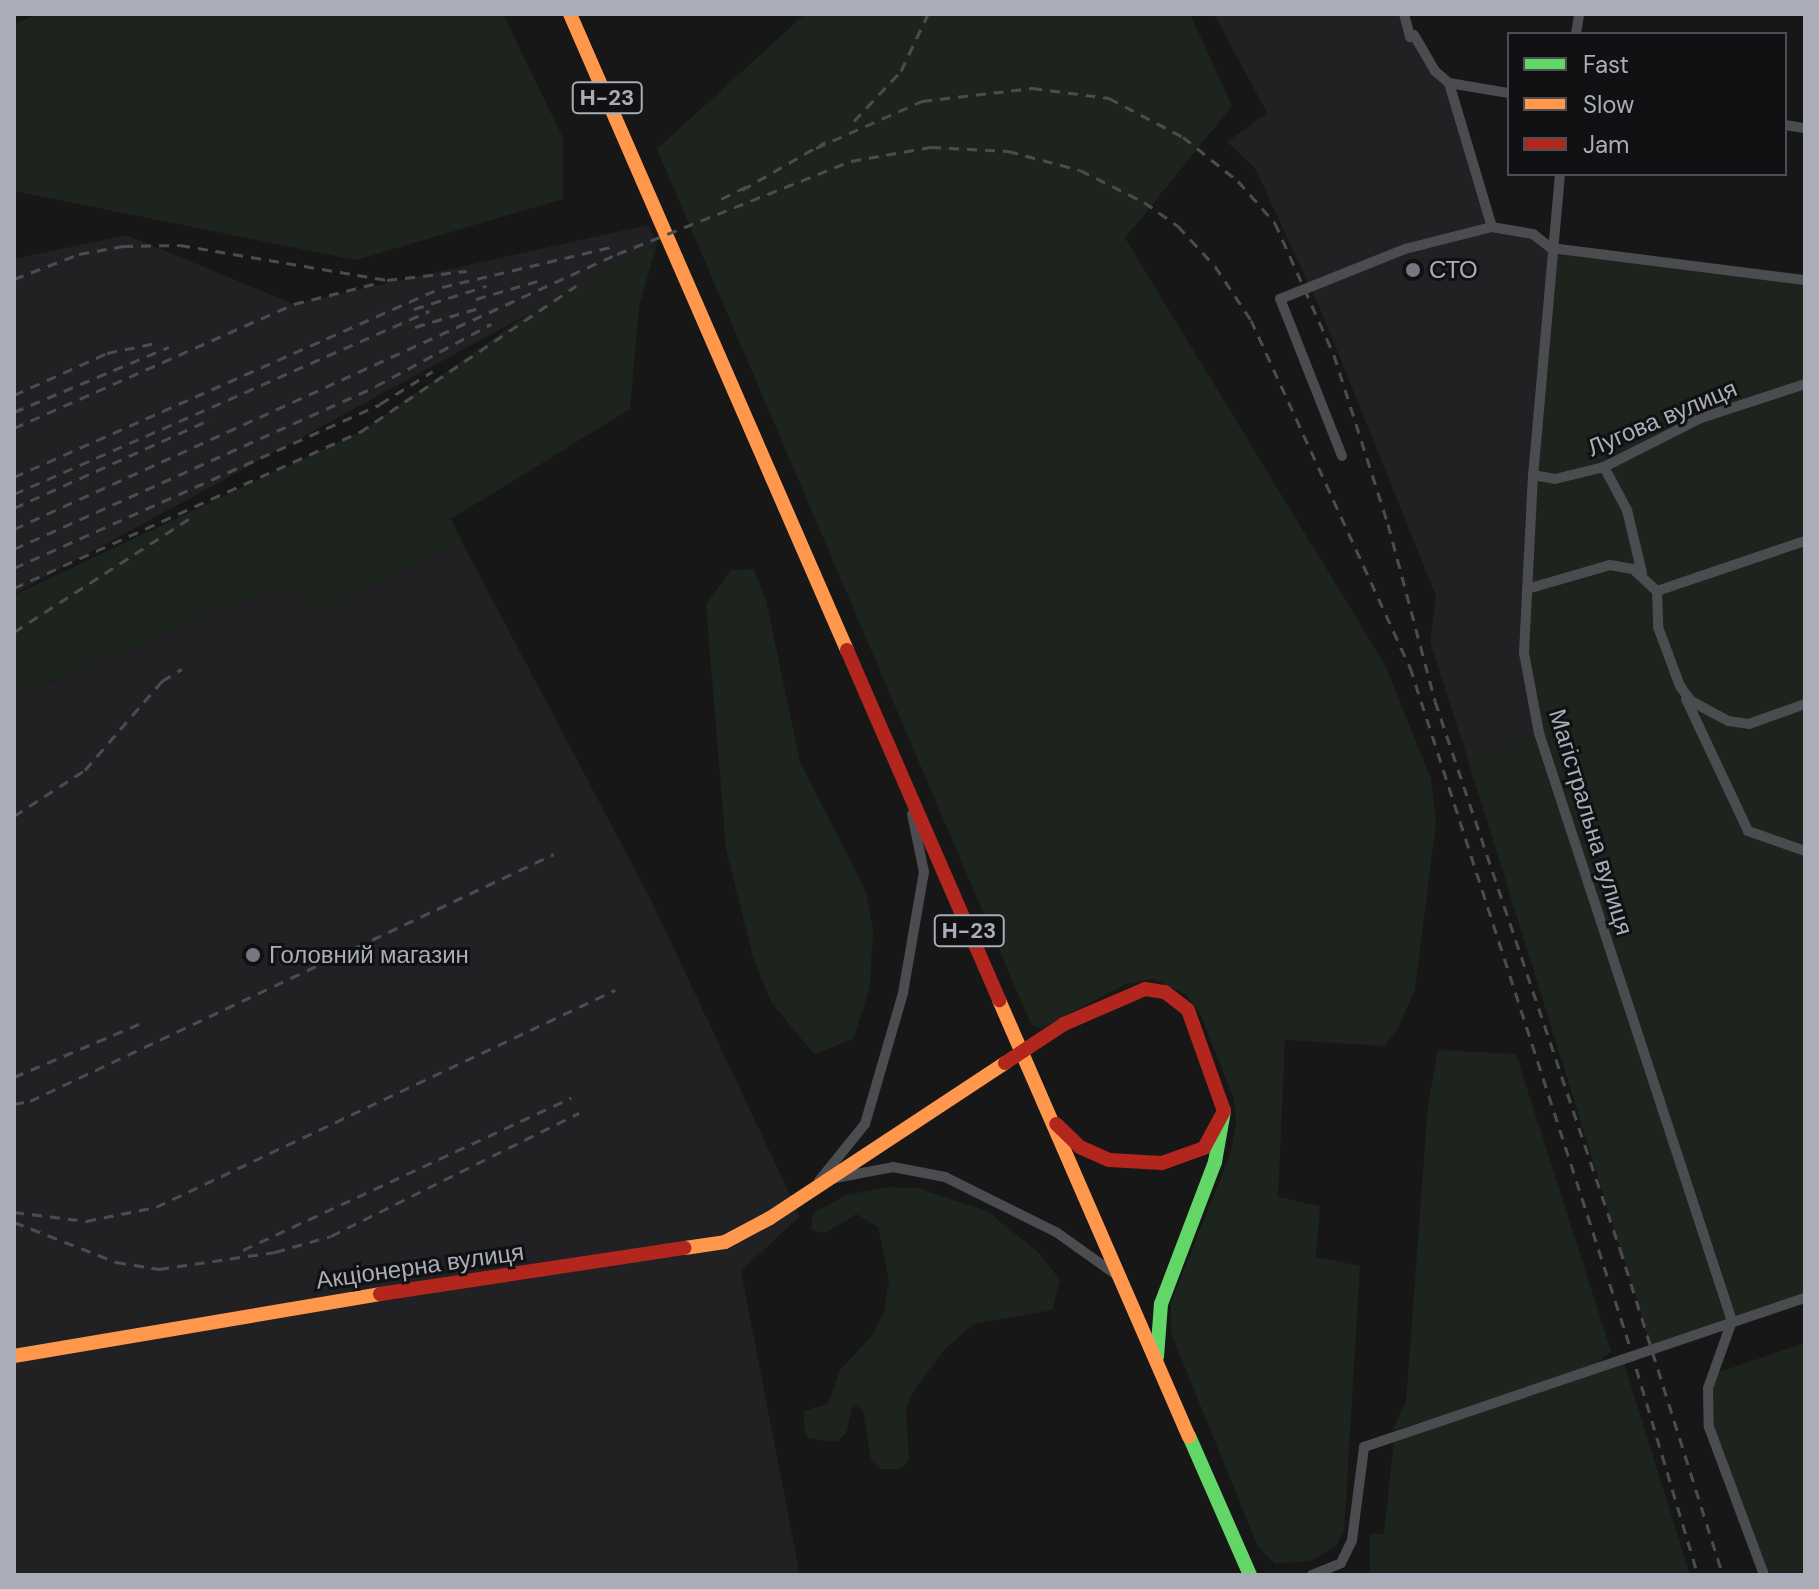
<!DOCTYPE html>
<meta charset="utf-8">
<style>
body{margin:0}
#map{position:relative;width:1819px;height:1589px;overflow:hidden;background:#171717;font-family:"DM Sans",sans-serif}
div>[style]{position:absolute}
[style*='--x']{left:calc(var(--x)*1px);top:calc(var(--y)*1px);width:calc(var(--w)*1px);rotate:calc(var(--a)*1deg)}
.built>*{inset:0;background:#212123}
.green>*{inset:0;background:#1d241e}
.street>*{height:10px;margin:-5px;padding:0 5px;transform-origin:5px;border-radius:5px;background:#4b4c50}
.fast>*{height:14px;margin:-7px;padding:0 7px;transform-origin:7px;border-radius:7px;background:#63d668}
.slow>*{height:14px;margin:-7px;padding:0 7px;transform-origin:7px;border-radius:7px;background:#ff974d}
.jam>*{height:14px;margin:-7px;padding:0 7px;transform-origin:7px;border-radius:7px;background:#b3261e}
.rail>*{height:3px;margin-top:-1.5px;transform-origin:0;background:repeating-linear-gradient(90deg,#4b4c4f 0 10px,transparent 0 18px)}
.dots>*{width:22px;height:22px;translate:-50% -50%;box-sizing:border-box;border:4px solid #111113;border-radius:50%}
span{translate:-50% -50%;white-space:nowrap;text-align:center;line-height:1.15;-webkit-text-stroke:6px #111113;paint-order:stroke}
.shield-label span{padding:2px 6px;background:#111113;border:2px solid;border-radius:6px;-webkit-text-stroke-width:0}
.shield-label{font-size:22px;color:#a8adb8;font-weight:700}
.poi-label{font-size:24px;color:#a8adb8}
.left{translate:0 -50%;text-align:left}
.street-label{font-size:24px;color:#a8adb8}
.frame{position:absolute;inset:0;border:16px solid #a8adb8;pointer-events:none}
.legend{position:absolute;left:1507px;top:32px;width:280px;height:144px;box-sizing:border-box;background:#111113;border:2px solid #4d4f55;margin:0;padding:10px 14px;list-style:none;font-size:24px;color:#a8adb8}
.legend li{display:flex;align-items:center;gap:16px;height:40px}
.legend b{width:40px;border:2px solid #4d4f55}
</style>
<div id="map">
<div class="built">
<div style="clip-path:polygon(1214px 14px,1404px 14px,1449px 83px,1492px 227px,1533px 234px,1551px 248px,1539px 733px,1467px 757px,1430px 642px,1436px 596px,1321px 311px,1255px 168px,1227px 142px,1267px 113px)"></div>
<div style="clip-path:polygon(648px 225px,657px 244px,14px 594px,14px 259px,126px 235px,294px 304px)"></div>
<div style="clip-path:polygon(462px 542px,651px 900px,800px 1216px,741px 1271px,800px 1575px,14px 1575px,14px 679px,26px 693px,277px 586px,319px 610px)"></div>
</div>
<div class="green">
<div style="clip-path:polygon(37px 14px,503px 14px,563px 138px,563px 199px,356px 260px,14px 191px,14px 25px)"></div>
<div style="clip-path:polygon(805px 14px,1190px 14px,1232px 106px,1125px 238px,1385px 665px,1431px 779px,1436px 823px,1415px 990px,1397px 1030px,1384px 1046px,1285px 1040px,1278px 1197px,1320px 1206px,1316px 1257px,1360px 1266px,1344px 1532px,1335px 1547px,1311px 1561px,1275px 1564px,1258px 1547px,1171px 1333px,1171px 1302px,1230px 1155px,1236px 1123px,1234px 1100px,1201px 1015px,1186px 994px,1153px 979px,1126px 984px,1040px 1029px,1031px 1024px,657px 149px)"></div>
<div style="clip-path:polygon(657px 244px,639px 306px,630px 409px,451px 519px,462px 542px,318px 610px,277px 586px,25px 693px,14px 679px,14px 595px,360px 432px,537px 308px)"></div>
<div style="clip-path:polygon(1551px 248px,1805px 280px,1805px 1298px,1652px 1350px,1467px 757px,1539px 732px,1524px 653px)"></div>
<div style="clip-path:polygon(754px 569px,766px 600px,800px 762px,866px 892px,873px 931px,870px 987px,853px 1039px,814px 1054px,771px 1002px,753px 957px,726px 849px,706px 604px,731px 570px)"></div>
<div style="clip-path:polygon(1438px 1050px,1516px 1054px,1611px 1351px,1594px 1367px,1392px 1431px,1406px 1402px,1428px 1104px)"></div>
<div style="clip-path:polygon(887px 1187px,917px 1188px,987px 1211px,1040px 1254px,1060px 1280px,1052px 1310px,973px 1324px,943px 1351px,912px 1393px,906px 1410px,909px 1461px,901px 1469px,880px 1469px,871px 1460px,863px 1410px,853px 1404px,846px 1433px,837px 1442px,807px 1438px,804px 1425px,804px 1411px,828px 1404px,840px 1370px,871px 1337px,884px 1313px,889px 1280px,878px 1227px,856px 1214px,826px 1233px,811px 1230px,813px 1213px,847px 1195px)"></div>
<div style="clip-path:polygon(1805px 1343px,1805px 1575px,1768px 1575px,1711px 1440px,1710px 1385px,1719px 1372px)"></div>
<div style="clip-path:polygon(1623px 1360px,1690px 1575px,1370px 1575px,1370px 1534px,1384px 1534px,1394px 1439px)"></div>
</div>
<div class="street">
<div style="--x:1404;--y:14;--w:24;--a:75"></div>
<div style="--x:1410;--y:37;--w:4;--a:-27"></div>
<div style="--x:1414;--y:35;--w:42;--a:59.7"></div>
<div style="--x:1435;--y:71;--w:18;--a:41"></div>
<div style="--x:1449;--y:83;--w:150;--a:73.4"></div>
<div style="--x:1576;--y:34;--w:20;--a:-81"></div>
<div style="--x:1449;--y:83;--w:61;--a:9.5"></div>
<div style="--x:1785;--y:125;--w:20;--a:9"></div>
<div style="--x:1560;--y:174;--w:302;--a:95.1"></div>
<div style="--x:1533;--y:475;--w:178;--a:92.9"></div>
<div style="--x:1524;--y:653;--w:81;--a:79.4"></div>
<div style="--x:1539;--y:733;--w:619;--a:71.83"></div>
<div style="--x:1551;--y:248;--w:256;--a:7.2"></div>
<div style="--x:1342;--y:456;--w:169;--a:-111.5"></div>
<div style="--x:1280;--y:299;--w:135;--a:-21.8"></div>
<div style="--x:1405;--y:249;--w:90;--a:-14.2"></div>
<div style="--x:1492;--y:227;--w:42;--a:9.7"></div>
<div style="--x:1533;--y:234;--w:23;--a:38"></div>
<div style="--x:1604;--y:467;--w:49;--a:61.9"></div>
<div style="--x:1627;--y:510;--w:65;--a:76.6"></div>
<div style="--x:1533;--y:475;--w:22;--a:10"></div>
<div style="--x:1555;--y:479;--w:50;--a:-13.8"></div>
<div style="--x:1604;--y:467;--w:109;--a:-26.8"></div>
<div style="--x:1701;--y:418;--w:109;--a:-18.1"></div>
<div style="--x:1527;--y:589;--w:86;--a:-16.1"></div>
<div style="--x:1610;--y:565;--w:23;--a:10"></div>
<div style="--x:1633;--y:569;--w:33;--a:43"></div>
<div style="--x:1657;--y:591;--w:36;--a:88"></div>
<div style="--x:1658;--y:627;--w:63;--a:69.6"></div>
<div style="--x:1680;--y:686;--w:19;--a:54"></div>
<div style="--x:1691;--y:701;--w:42;--a:28.4"></div>
<div style="--x:1728;--y:721;--w:21;--a:8"></div>
<div style="--x:1749;--y:724;--w:59;--a:-19.7"></div>
<div style="--x:1657;--y:591;--w:156;--a:-18.7"></div>
<div style="--x:1686;--y:699;--w:146;--a:64.8"></div>
<div style="--x:1748;--y:831;--w:60;--a:19.3"></div>
<div style="--x:835;--y:1178;--w:59;--a:-10.7"></div>
<div style="--x:893;--y:1167;--w:53;--a:10.9"></div>
<div style="--x:945;--y:1177;--w:124;--a:26.4"></div>
<div style="--x:1056;--y:1232;--w:76;--a:35.4"></div>
<div style="--x:819;--y:1181;--w:73;--a:-51.1"></div>
<div style="--x:865;--y:1124;--w:136;--a:-73.8"></div>
<div style="--x:903;--y:993;--w:123;--a:-80.2"></div>
<div style="--x:924;--y:872;--w:59;--a:-101.7"></div>
<div style="--x:1732;--y:1321;--w:71;--a:109.7"></div>
<div style="--x:1708;--y:1388;--w:39;--a:89"></div>
<div style="--x:1709;--y:1427;--w:158;--a:69.6"></div>
<div style="--x:1312;--y:1575;--w:31;--a:-22"></div>
<div style="--x:1341;--y:1563;--w:25;--a:-64"></div>
<div style="--x:1352;--y:1540;--w:94;--a:-82.6"></div>
<div style="--x:1364;--y:1447;--w:465;--a:-18.7"></div>
</div>
<div class="fast">
<div style="--x:1157;--y:1357;--w:53;--a:-85.7"></div>
<div style="--x:1161;--y:1304;--w:152;--a:-69.2"></div>
<div style="--x:1215;--y:1162;--w:52;--a:-80"></div>
<div style="--x:1189;--y:1436;--w:152;--a:66.3"></div>
</div>
<div class="slow">
<div style="--x:570;--y:14;--w:694;--a:66.47"></div>
<div style="--x:999;--y:1000;--w:476;--a:66.5"></div>
<div style="--x:685;--y:1248;--w:40;--a:-8.5"></div>
<div style="--x:725;--y:1242;--w:51;--a:-28.1"></div>
<div style="--x:770;--y:1218;--w:282;--a:-33.4"></div>
<div style="--x:14;--y:1356;--w:371;--a:-9.6"></div>
</div>
<div class="jam">
<div style="--x:847;--y:650;--w:382;--a:66.5"></div>
<div style="--x:1005;--y:1063;--w:71;--a:-33.5"></div>
<div style="--x:1064;--y:1024;--w:88;--a:-23.4"></div>
<div style="--x:1145;--y:989;--w:20;--a:9"></div>
<div style="--x:1165;--y:992;--w:29;--a:38"></div>
<div style="--x:1188;--y:1010;--w:107;--a:70.4"></div>
<div style="--x:1224;--y:1111;--w:42;--a:118.4"></div>
<div style="--x:1204;--y:1148;--w:45;--a:160.3"></div>
<div style="--x:1162;--y:1163;--w:53;--a:-176.8"></div>
<div style="--x:1109;--y:1160;--w:32;--a:-156"></div>
<div style="--x:1080;--y:1147;--w:33;--a:-136"></div>
<div style="--x:380;--y:1294;--w:308;--a:-8.6"></div>
</div>
<div class="rail">
<div style="--x:854;--y:121;--w:69;--a:-46.8"></div>
<div style="--x:901;--y:71;--w:63;--a:-64.7"></div>
<div style="--x:816;--y:148;--w:116;--a:-23.9"></div>
<div style="--x:922;--y:101;--w:111;--a:-6.7"></div>
<div style="--x:1032;--y:88;--w:78;--a:7.4"></div>
<div style="--x:1109;--y:98;--w:84;--a:27.8"></div>
<div style="--x:1183;--y:137;--w:70;--a:38.7"></div>
<div style="--x:1238;--y:181;--w:56;--a:48.6"></div>
<div style="--x:1275;--y:223;--w:145;--a:65.9"></div>
<div style="--x:1334;--y:355;--w:177;--a:72.3"></div>
<div style="--x:1388;--y:524;--w:183;--a:75.1"></div>
<div style="--x:1435;--y:701;--w:578;--a:71.35"></div>
<div style="--x:1620;--y:1249;--w:342;--a:72.5"></div>
<div style="--x:742;--y:190;--w:96;--a:-30"></div>
<div style="--x:721;--y:199;--w:32;--a:-26"></div>
<div style="--x:14;--y:279;--w:70;--a:-21"></div>
<div style="--x:79;--y:254;--w:45;--a:-10.3"></div>
<div style="--x:123;--y:246;--w:57;--a:-1"></div>
<div style="--x:180;--y:245;--w:210;--a:9.6"></div>
<div style="--x:387;--y:280;--w:80;--a:-6.5"></div>
<div style="--x:476;--y:299;--w:68;--a:-16.3"></div>
<div style="--x:414;--y:309;--w:76;--a:-17.7"></div>
<div style="--x:415;--y:327;--w:70;--a:-16.6"></div>
<div style="--x:14;--y:395;--w:102;--a:-24.3"></div>
<div style="--x:107;--y:353;--w:50;--a:-11.5"></div>
<div style="--x:14;--y:412;--w:168;--a:-22.8"></div>
<div style="--x:14;--y:428;--w:306;--a:-23.9"></div>
<div style="--x:294;--y:304;--w:90;--a:-14.2"></div>
<div style="--x:14;--y:477;--w:468;--a:-23.9"></div>
<div style="--x:442;--y:287;--w:179;--a:-13.3"></div>
<div style="--x:14;--y:494;--w:454;--a:-23.8"></div>
<div style="--x:14;--y:508;--w:216;--a:-24.3"></div>
<div style="--x:14;--y:529;--w:663;--a:-24.52"></div>
<div style="--x:617;--y:254;--w:252;--a:-21.7"></div>
<div style="--x:851;--y:161;--w:81;--a:-9.9"></div>
<div style="--x:931;--y:147;--w:77;--a:3"></div>
<div style="--x:1008;--y:151;--w:74;--a:14.8"></div>
<div style="--x:1080;--y:170;--w:72;--a:26.6"></div>
<div style="--x:1144;--y:202;--w:42;--a:35.2"></div>
<div style="--x:1178;--y:226;--w:54;--a:47.2"></div>
<div style="--x:1215;--y:266;--w:65;--a:56.3"></div>
<div style="--x:1251;--y:320;--w:382;--a:65.4"></div>
<div style="--x:1410;--y:667;--w:701;--a:72.06"></div>
<div style="--x:1626;--y:1334;--w:252;--a:73.4"></div>
<div style="--x:14;--y:549;--w:397;--a:-24.2"></div>
<div style="--x:376;--y:386;--w:131;--a:-28.3"></div>
<div style="--x:14;--y:568;--w:401;--a:-24.1"></div>
<div style="--x:380;--y:404;--w:62;--a:-31.9"></div>
<div style="--x:14;--y:588;--w:380;--a:-24.3"></div>
<div style="--x:360;--y:432;--w:261;--a:-34.1"></div>
<div style="--x:14;--y:632;--w:213;--a:-32.9"></div>
<div style="--x:14;--y:816;--w:85;--a:-32.9"></div>
<div style="--x:85;--y:770;--w:118;--a:-49.1"></div>
<div style="--x:162;--y:681;--w:23;--a:-31"></div>
<div style="--x:14;--y:1077;--w:136;--a:-23"></div>
<div style="--x:14;--y:1104;--w:16;--a:-11"></div>
<div style="--x:30;--y:1101;--w:579;--a:-25.24"></div>
<div style="--x:14;--y:1212;--w:73;--a:7.1"></div>
<div style="--x:86;--y:1221;--w:71;--a:-11.3"></div>
<div style="--x:156;--y:1207;--w:508;--a:-25.3"></div>
<div style="--x:14;--y:1222;--w:110;--a:21.4"></div>
<div style="--x:116;--y:1262;--w:44;--a:9.2"></div>
<div style="--x:159;--y:1269;--w:117;--a:-8.3"></div>
<div style="--x:275;--y:1252;--w:58;--a:-15.9"></div>
<div style="--x:331;--y:1236;--w:277;--a:-26.4"></div>
<div style="--x:243;--y:1250;--w:362;--a:-24.9"></div>
</div>
<div class="dots">
<div style="left:1413px;top:270px;background:#757880"></div>
<div style="left:253px;top:955px;background:#757880"></div>
</div>
<div class="shield-label">
<span style="left:607px;top:98px">Н-23</span>
<span style="left:969px;top:931px">Н-23</span>
</div>
<div class="poi-label">
<span class="left" style="left:1429px;top:270px">СТО</span>
<span class="left" style="left:269px;top:955px">Головний магазин</span>
</div>
<div class="street-label">
<span style="left:1662px;top:418px;rotate:-23deg">Лугова вулиця</span>
<span style="left:1591px;top:822px;rotate:73deg">Магістральна вулиця</span>
<span style="left:420px;top:1266px;rotate:-8deg">Акціонерна вулиця</span>
</div>
<div class="frame"></div>
<ul class="legend">
<li><b style="height:10px;background:#63d668"></b>Fast</li>
<li><b style="height:10px;background:#ff974d"></b>Slow</li>
<li><b style="height:10px;background:#b3261e"></b>Jam</li>
</ul>
</div>
